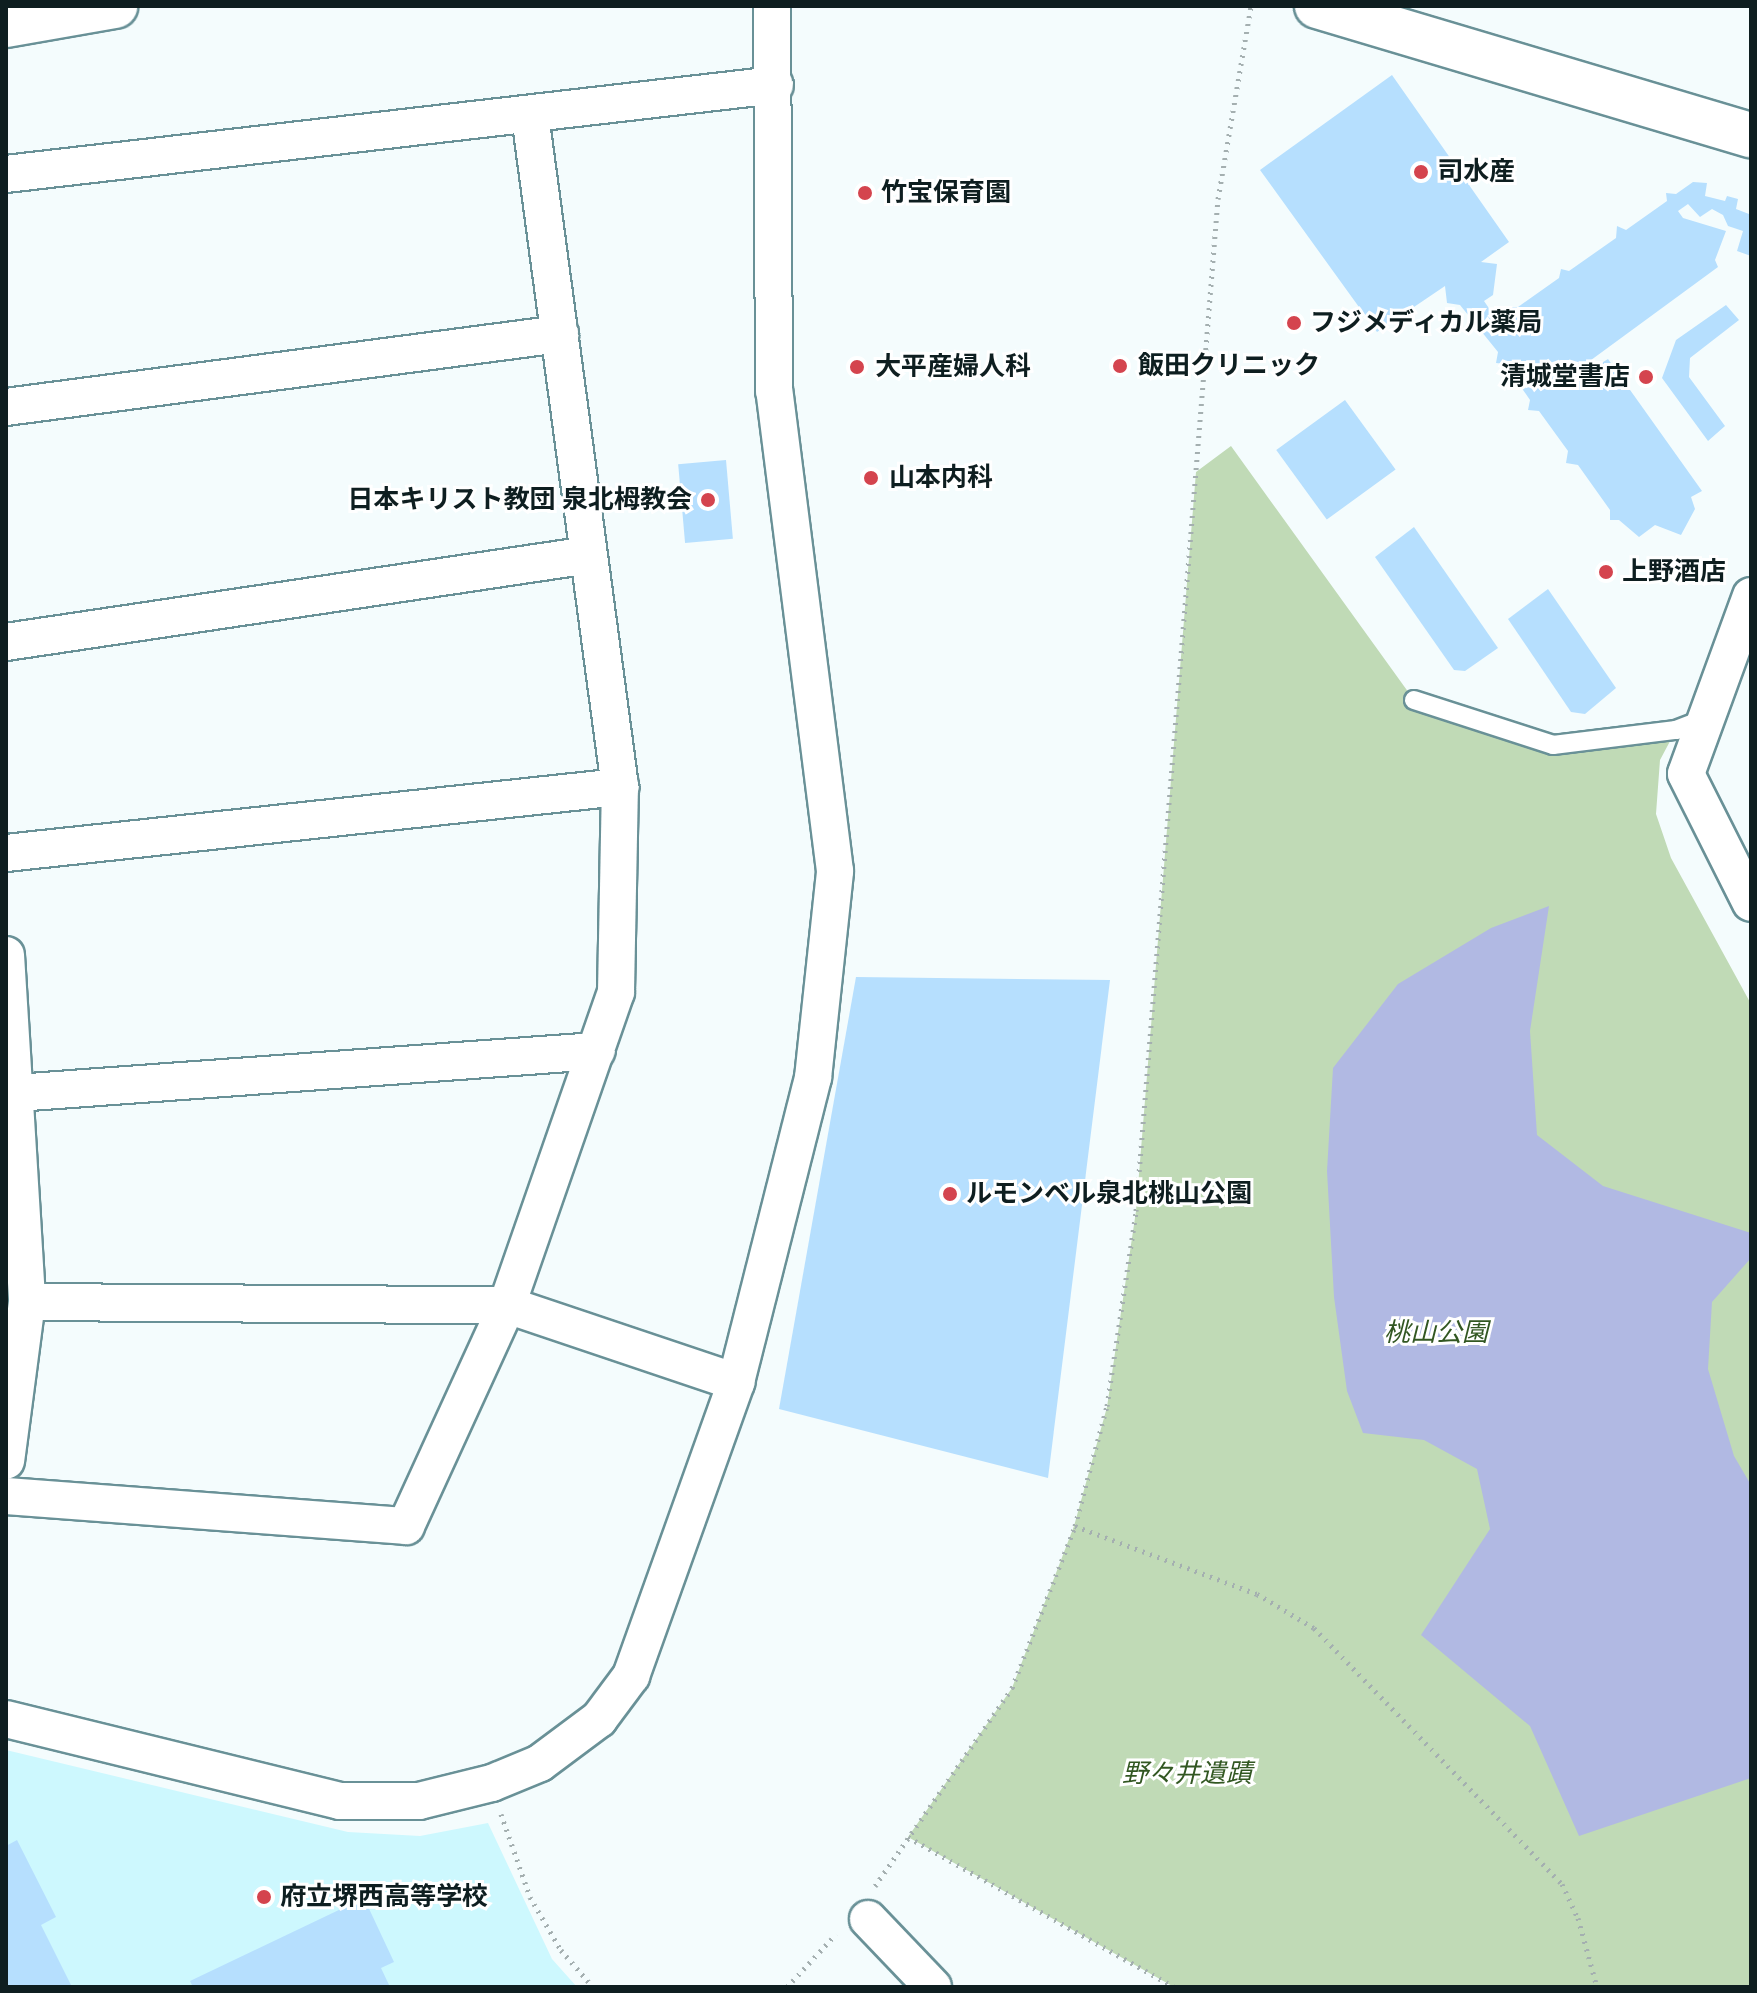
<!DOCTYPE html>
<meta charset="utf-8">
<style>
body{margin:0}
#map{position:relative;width:1757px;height:1993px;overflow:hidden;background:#f4fcfd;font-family:"Times New Roman","Noto Sans JP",serif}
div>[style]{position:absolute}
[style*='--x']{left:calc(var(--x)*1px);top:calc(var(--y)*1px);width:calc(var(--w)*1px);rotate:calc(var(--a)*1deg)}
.built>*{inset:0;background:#cdf8fe}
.green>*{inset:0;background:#c0dab6}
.water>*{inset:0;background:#b1b9e3}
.building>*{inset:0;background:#b6dffe;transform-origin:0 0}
.path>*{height:5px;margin-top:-2.5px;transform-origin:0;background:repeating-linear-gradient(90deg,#a4afb0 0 2px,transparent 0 8px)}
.roads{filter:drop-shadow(2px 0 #699197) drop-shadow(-2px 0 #699197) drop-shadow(0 2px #699197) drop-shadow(0 -2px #699197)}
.lane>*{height:18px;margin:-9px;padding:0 9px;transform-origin:9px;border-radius:9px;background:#fff}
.street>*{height:36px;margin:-18px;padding:0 18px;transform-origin:18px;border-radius:18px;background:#fff}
.secondary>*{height:44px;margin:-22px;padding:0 22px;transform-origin:22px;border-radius:22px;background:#fff}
.dots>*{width:22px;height:22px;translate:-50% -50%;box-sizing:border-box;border:4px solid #fff;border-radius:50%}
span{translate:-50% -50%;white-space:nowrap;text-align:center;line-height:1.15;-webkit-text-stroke:6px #fff;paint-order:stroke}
.poi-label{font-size:26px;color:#0e1e20;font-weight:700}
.left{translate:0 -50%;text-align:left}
.right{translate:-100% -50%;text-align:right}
.park-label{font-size:26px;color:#325722;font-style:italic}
.frame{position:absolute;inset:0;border:8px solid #0e1e20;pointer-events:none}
</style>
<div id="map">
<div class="built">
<div style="clip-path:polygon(6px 1750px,348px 1832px,420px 1836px,488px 1823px,552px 1959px,577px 1987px,6px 1987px)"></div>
</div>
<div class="green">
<div style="clip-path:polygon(1231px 446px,1414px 700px,1553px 745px,1676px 730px,1660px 760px,1656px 814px,1671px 858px,1751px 1004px,1751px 1987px,1174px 1987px,908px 1837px,1012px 1688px,1074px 1526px,1107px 1407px,1136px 1211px,1196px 472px)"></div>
</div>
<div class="water">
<div style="clip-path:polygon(1549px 906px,1530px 1031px,1537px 1135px,1603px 1186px,1751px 1233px,1751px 1258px,1712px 1302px,1708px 1369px,1734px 1456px,1751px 1485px,1751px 1778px,1579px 1836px,1530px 1726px,1421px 1635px,1490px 1529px,1477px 1469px,1424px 1440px,1363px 1433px,1347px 1391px,1334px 1297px,1327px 1171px,1333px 1068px,1398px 984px,1491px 928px)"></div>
</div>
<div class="building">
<div style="clip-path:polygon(1392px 75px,1509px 242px,1481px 262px,1497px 264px,1493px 295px,1484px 301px,1499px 323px,1508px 307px,1518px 307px,1559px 278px,1561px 269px,1569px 271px,1616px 238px,1617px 226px,1626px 230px,1667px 201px,1666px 193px,1676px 194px,1693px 182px,1707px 183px,1705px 196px,1725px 201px,1727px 196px,1738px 199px,1736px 209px,1749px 214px,1751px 208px,1751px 256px,1737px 251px,1743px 231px,1728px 226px,1723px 215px,1712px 209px,1700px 217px,1688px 204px,1678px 211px,1683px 218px,1726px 231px,1715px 260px,1718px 267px,1587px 363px,1592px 369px,1608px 359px,1702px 491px,1691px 497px,1695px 509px,1681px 535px,1655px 525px,1639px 537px,1619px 520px,1610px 520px,1610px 510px,1578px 465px,1566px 463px,1568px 451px,1539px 411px,1528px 410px,1530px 400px,1505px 364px,1496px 363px,1498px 352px,1460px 305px,1447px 303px,1445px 286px,1377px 332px,1260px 170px)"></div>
<div style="clip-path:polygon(1726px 305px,1739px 320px,1690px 358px,1689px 377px,1725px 426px,1708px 441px,1662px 378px,1676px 340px)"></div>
<div style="left:1345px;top:400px;width:86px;height:85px;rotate:54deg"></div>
<div style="left:726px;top:460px;width:79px;height:48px;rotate:85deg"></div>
<div style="clip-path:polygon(1414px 527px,1498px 648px,1465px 671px,1454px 670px,1375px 557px)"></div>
<div style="clip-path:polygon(1548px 589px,1616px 688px,1585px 714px,1571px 712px,1508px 619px)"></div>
<div style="clip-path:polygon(856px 977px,1110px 980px,1048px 1478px,779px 1409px)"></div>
<div style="clip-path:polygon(17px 1840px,56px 1917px,41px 1925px,72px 1987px,6px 1987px,6px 1846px)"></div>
<div style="clip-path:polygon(364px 1898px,394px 1962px,381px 1968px,390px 1987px,193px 1987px,190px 1981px)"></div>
</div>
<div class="path">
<div style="--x:1075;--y:1526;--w:194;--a:20.5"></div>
<div style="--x:1257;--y:1594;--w:66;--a:30.8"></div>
<div style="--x:1314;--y:1628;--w:356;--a:45.9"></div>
<div style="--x:1562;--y:1884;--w:38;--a:65"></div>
<div style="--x:1578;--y:1918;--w:72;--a:74.6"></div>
<div style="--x:501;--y:1814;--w:88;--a:70.7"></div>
<div style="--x:530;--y:1897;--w:61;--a:59.7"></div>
<div style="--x:561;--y:1950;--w:49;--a:49.1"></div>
<div style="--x:908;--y:1837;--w:305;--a:29.4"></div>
<div style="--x:875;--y:1886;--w:241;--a:-55.3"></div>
<div style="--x:1012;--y:1688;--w:174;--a:-68.7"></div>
<div style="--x:1075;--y:1526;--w:124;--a:-75.1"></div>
<div style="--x:1107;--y:1406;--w:197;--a:-81.5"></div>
<div style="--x:1136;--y:1211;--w:1015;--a:-85.37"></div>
<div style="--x:1218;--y:199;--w:196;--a:-80.3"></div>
<div style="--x:787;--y:1987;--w:72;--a:-47.2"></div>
</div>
<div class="roads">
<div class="lane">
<div style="--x:1414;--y:700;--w:146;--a:17.9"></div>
<div style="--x:1553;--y:745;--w:124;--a:-7"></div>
<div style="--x:1676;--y:730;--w:30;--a:-21"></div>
</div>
<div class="street">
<div style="--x:6;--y:174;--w:774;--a:-6.6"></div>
<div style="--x:6;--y:407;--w:559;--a:-7.51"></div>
<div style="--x:1751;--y:596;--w:189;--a:110.1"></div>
<div style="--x:1686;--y:774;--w:144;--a:63.3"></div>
<div style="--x:6;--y:642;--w:589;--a:-8.49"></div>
<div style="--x:6;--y:853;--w:618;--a:-6.14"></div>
<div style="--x:6;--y:955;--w:348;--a:86.5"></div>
<div style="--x:27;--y:1302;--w:160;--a:97.5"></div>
<div style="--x:16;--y:1093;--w:582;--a:-4.14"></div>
<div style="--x:27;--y:1302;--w:480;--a:0.4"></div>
<div style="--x:507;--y:1305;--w:242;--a:18.6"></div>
<div style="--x:6;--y:1496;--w:401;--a:4.3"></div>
<div style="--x:406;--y:1526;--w:243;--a:-65.4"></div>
<div style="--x:507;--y:1305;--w:331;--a:-70.8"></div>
<div style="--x:616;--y:992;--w:205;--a:-88.9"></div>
<div style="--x:620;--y:787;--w:678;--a:-97.63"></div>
<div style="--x:6;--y:1719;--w:344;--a:13.8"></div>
<div style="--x:340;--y:1801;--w:79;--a:0"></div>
<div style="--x:419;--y:1801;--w:75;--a:-13.9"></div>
<div style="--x:492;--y:1783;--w:52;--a:-22.6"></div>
<div style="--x:540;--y:1763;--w:74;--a:-36.7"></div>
<div style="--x:599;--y:1719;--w:54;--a:-53.3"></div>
<div style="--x:631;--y:1676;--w:312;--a:-70.3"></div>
<div style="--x:736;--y:1382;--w:314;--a:-75.8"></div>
<div style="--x:813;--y:1078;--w:208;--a:-83.9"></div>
<div style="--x:835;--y:871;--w:484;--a:-97.2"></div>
<div style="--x:774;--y:391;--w:385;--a:-90.3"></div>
<div style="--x:868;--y:1919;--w:94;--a:46.3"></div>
</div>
<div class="secondary">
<div style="--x:1317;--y:6;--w:453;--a:16.6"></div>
<div style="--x:6;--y:25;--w:111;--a:-9.9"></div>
</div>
</div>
<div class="dots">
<div style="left:1421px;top:172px;background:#d4444e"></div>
<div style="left:865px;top:193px;background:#d4444e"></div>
<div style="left:1294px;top:323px;background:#d4444e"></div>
<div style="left:1120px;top:366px;background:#d4444e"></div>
<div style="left:857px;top:367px;background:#d4444e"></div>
<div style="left:1646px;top:377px;background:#d4444e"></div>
<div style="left:871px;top:478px;background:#d4444e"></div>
<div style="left:708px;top:500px;background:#d4444e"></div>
<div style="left:1606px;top:572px;background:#d4444e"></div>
<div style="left:950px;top:1194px;background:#d4444e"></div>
<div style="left:264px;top:1897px;background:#d4444e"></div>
</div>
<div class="poi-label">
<span class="left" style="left:1437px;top:172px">司水産</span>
<span class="left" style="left:881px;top:193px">竹宝保育園</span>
<span class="left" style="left:1310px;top:323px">フジメディカル薬局</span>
<span class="left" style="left:1138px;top:366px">飯田クリニック</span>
<span class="left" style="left:875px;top:367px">大平産婦人科</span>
<span class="right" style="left:1630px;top:377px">清城堂書店</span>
<span class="left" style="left:889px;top:478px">山本内科</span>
<span class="right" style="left:692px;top:500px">日本キリスト教団 泉北栂教会</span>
<span class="left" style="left:1622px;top:572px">上野酒店</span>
<span class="left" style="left:966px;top:1194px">ルモンベル泉北桃山公園</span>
<span class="left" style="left:280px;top:1897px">府立堺西高等学校</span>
</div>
<div class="park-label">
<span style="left:1436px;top:1333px">桃山公園</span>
<span style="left:1187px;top:1774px">野々井遺蹟</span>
</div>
<div class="frame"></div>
</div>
